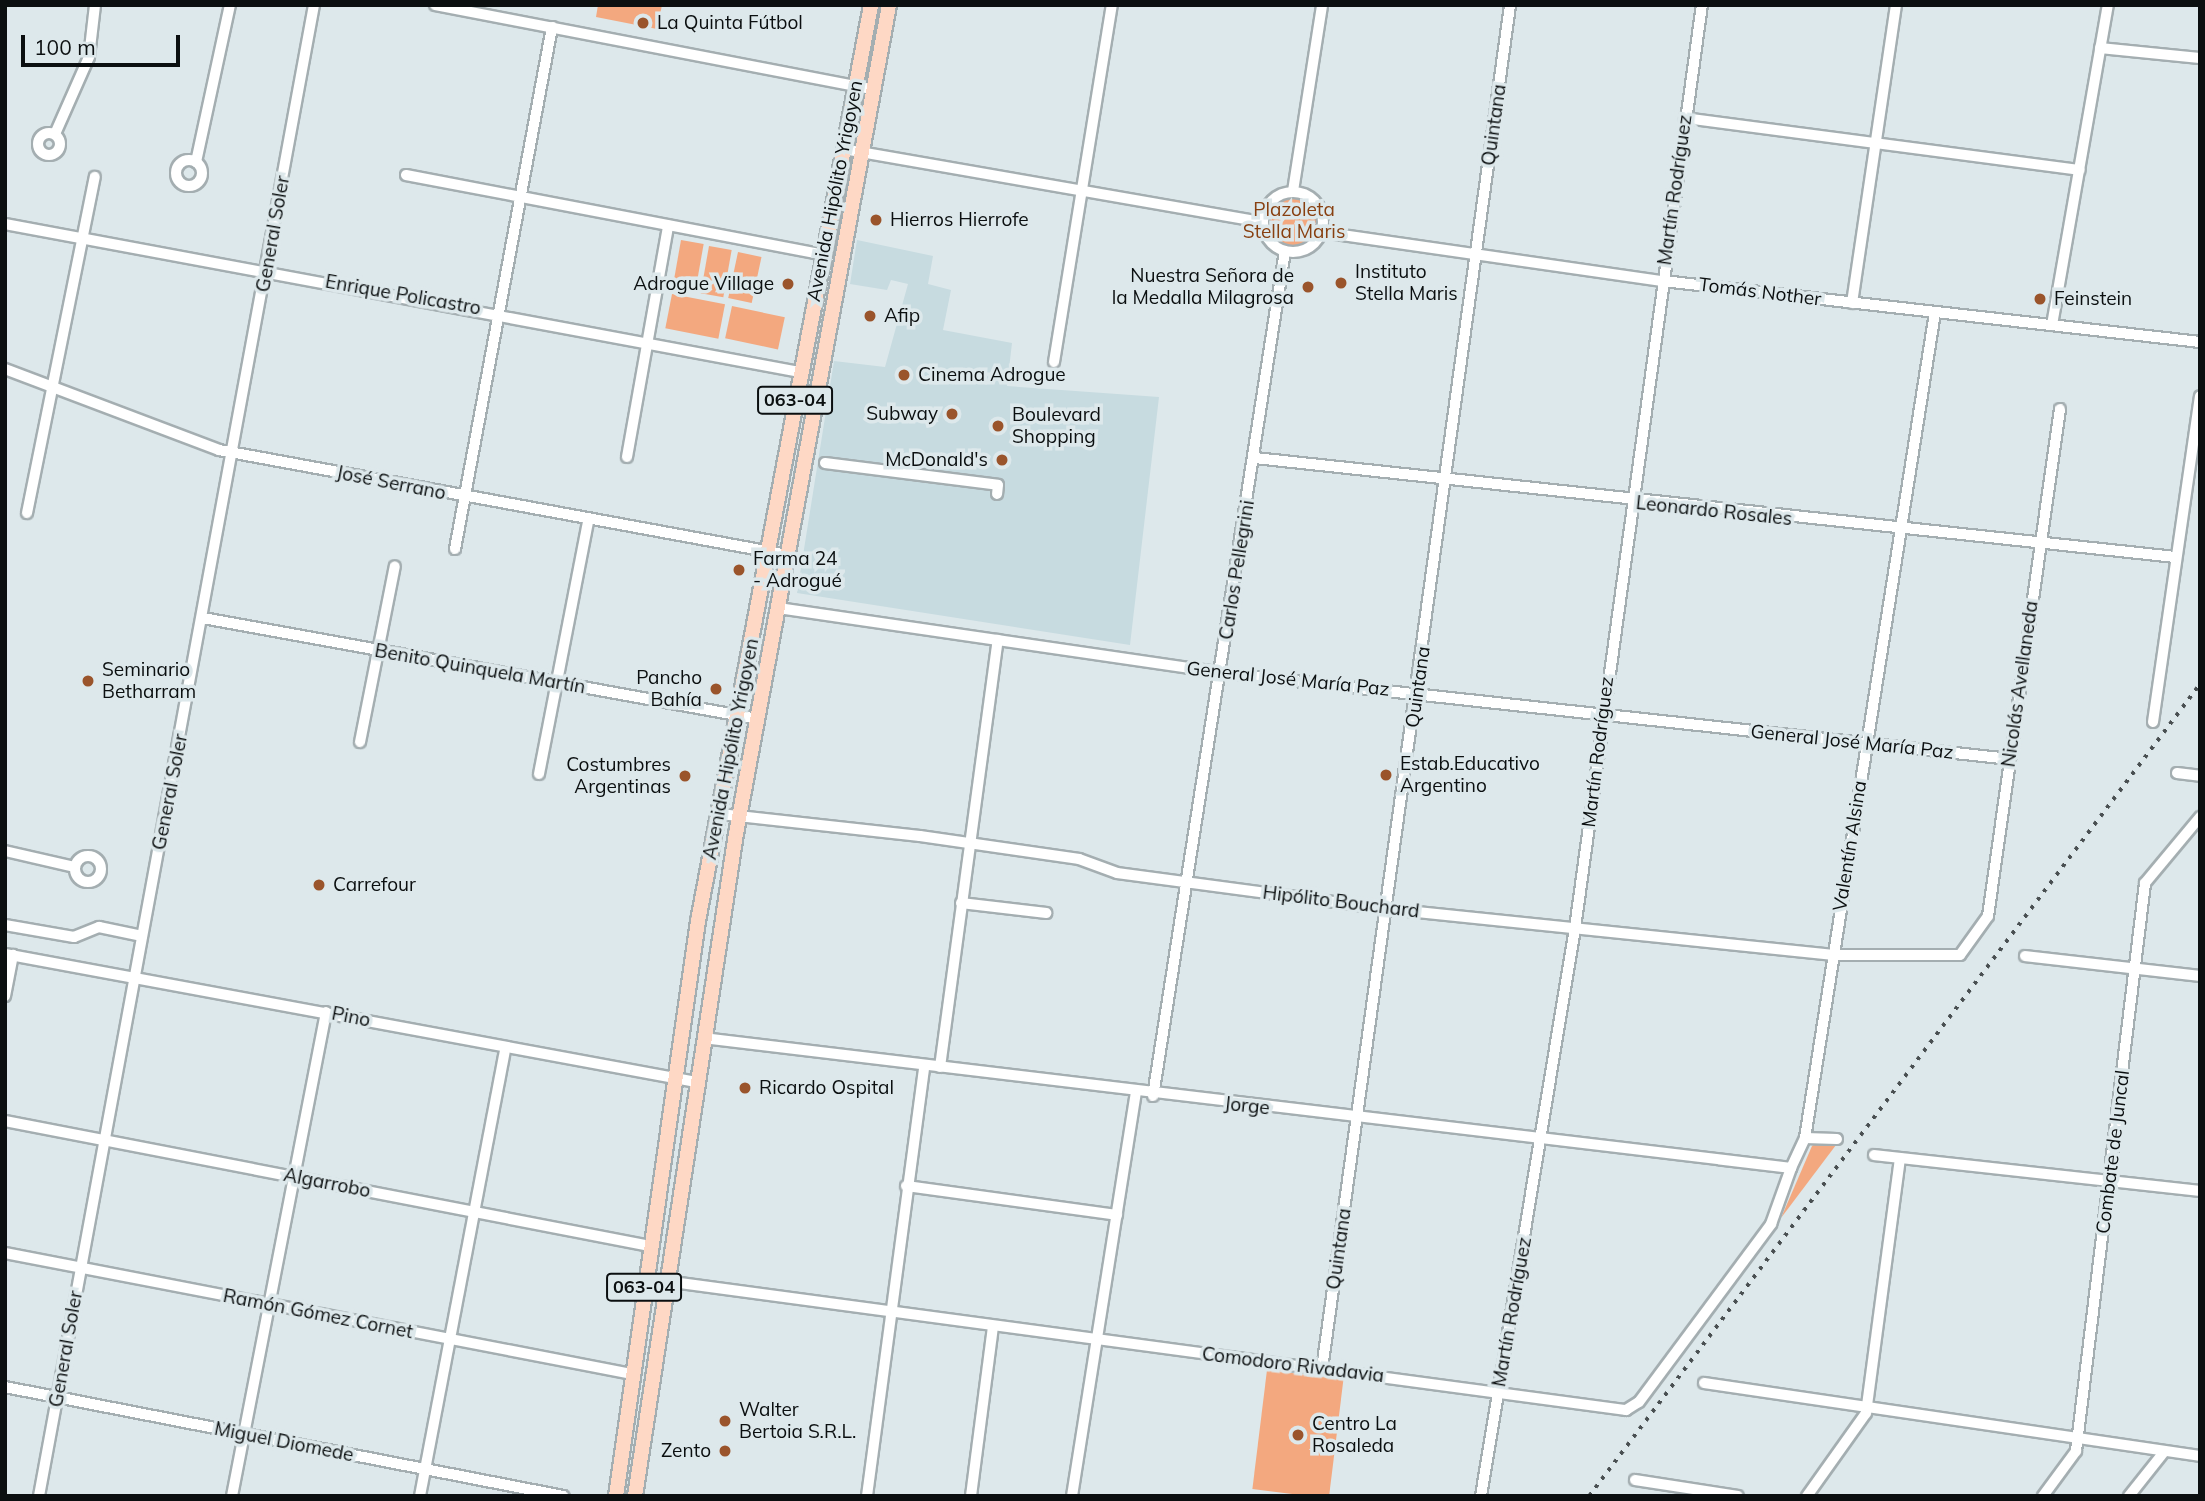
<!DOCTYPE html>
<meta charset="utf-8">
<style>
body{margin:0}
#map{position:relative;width:2205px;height:1501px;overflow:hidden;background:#dde8eb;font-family:Mulish,sans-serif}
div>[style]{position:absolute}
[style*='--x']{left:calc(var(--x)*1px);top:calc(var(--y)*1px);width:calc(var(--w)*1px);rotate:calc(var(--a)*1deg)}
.built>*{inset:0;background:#c7dbe0}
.green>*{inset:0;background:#f3a87f;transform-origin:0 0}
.round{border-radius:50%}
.roads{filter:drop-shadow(2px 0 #a4aeb1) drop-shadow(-2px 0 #a4aeb1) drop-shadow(0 2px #a4aeb1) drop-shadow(0 -2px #a4aeb1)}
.minor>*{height:10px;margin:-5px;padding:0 5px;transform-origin:5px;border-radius:5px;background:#fff}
.minor>.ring{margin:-5px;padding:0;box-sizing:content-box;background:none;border:10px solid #fff;border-radius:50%}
.major>*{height:14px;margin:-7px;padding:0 7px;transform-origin:7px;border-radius:7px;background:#fed8c5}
.rail>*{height:3.5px;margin-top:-1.75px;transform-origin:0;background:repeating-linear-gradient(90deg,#494f51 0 3.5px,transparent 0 10.5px)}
.dots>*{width:19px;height:19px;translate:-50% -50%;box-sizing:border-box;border:4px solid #dde8eb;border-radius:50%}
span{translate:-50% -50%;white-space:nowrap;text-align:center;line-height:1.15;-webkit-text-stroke:7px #dde8eb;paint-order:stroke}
.shield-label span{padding:2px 5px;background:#dde8eb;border:2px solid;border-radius:5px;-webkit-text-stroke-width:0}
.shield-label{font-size:18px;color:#0b0f10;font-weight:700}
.poi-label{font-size:19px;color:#0b0f10}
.left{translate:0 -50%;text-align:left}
.right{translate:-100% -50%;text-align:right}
.street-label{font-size:19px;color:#0b0f10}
.park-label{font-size:19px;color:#884011}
.frame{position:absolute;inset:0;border:7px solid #0b0f10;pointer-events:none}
.scale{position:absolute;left:21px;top:35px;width:159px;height:32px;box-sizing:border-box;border:4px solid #0b0f10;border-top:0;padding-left:9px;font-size:21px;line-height:24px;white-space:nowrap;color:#0b0f10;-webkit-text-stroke:5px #dde8eb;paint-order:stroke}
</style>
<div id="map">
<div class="built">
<div style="clip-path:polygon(857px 240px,933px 256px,928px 284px,951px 290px,943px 330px,1012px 343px,1007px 386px,1159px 397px,1130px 645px,797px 593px,834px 361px,885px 367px,908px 284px,891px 280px,887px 290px,850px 284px)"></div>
</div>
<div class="green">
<div style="clip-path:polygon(598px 5px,662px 5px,657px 29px,596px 17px)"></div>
<div class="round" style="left:1269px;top:196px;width:50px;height:50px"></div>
<div style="left:681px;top:240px;width:23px;height:48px;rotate:10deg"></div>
<div style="left:709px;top:246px;width:23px;height:48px;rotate:10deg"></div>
<div style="left:738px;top:252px;width:24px;height:47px;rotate:12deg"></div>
<div style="left:672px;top:294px;width:54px;height:35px;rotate:11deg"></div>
<div style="left:732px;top:306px;width:54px;height:33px;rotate:12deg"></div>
<div style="clip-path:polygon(1816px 1143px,1836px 1145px,1781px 1218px,1812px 1146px)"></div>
<div style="left:1267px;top:1370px;width:77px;height:120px;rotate:7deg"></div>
</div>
<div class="roads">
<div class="minor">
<div style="--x:435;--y:5;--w:445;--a:10.9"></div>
<div style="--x:2100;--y:48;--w:100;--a:5.7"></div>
<div style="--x:1685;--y:118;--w:398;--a:7.5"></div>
<div class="ring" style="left:38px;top:133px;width:12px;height:12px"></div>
<div style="--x:55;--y:134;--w:84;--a:-66.2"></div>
<div style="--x:89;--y:57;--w:52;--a:-83.4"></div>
<div style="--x:843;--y:149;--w:425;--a:9.9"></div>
<div class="ring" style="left:176px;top:160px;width:16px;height:16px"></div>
<div style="--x:196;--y:162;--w:161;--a:-77.8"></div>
<div style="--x:406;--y:175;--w:426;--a:10.8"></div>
<div style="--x:1293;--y:191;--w:188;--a:-81.1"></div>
<div class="ring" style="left:1263px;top:192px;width:50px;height:50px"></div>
<div style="--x:5;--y:224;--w:809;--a:10.55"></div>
<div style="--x:1321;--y:232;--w:345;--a:8.2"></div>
<div style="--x:1663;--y:281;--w:540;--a:6.48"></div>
<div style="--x:1852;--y:303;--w:301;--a:-81.6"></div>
<div style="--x:2052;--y:325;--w:325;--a:-80.1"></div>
<div style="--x:1054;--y:362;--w:362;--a:-80.8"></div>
<div style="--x:5;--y:369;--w:229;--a:20.7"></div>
<div style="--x:219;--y:450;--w:579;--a:10.46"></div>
<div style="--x:627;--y:457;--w:235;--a:-79.9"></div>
<div style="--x:1255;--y:458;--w:925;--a:6.14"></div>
<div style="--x:825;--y:463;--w:174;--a:7.2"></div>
<div style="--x:998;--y:485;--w:9;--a:96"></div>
<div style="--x:27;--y:513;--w:343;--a:-78.6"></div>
<div style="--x:455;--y:549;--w:531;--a:-79.47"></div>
<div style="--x:778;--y:608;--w:448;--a:8.3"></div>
<div style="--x:1221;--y:673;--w:794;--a:6.22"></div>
<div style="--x:203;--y:618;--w:564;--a:10.31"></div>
<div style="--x:2153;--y:722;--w:329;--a:-81.8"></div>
<div style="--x:360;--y:742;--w:179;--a:-78.8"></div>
<div style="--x:2177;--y:773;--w:23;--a:7"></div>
<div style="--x:539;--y:774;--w:257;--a:-79"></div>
<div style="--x:720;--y:814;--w:201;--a:6.3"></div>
<div style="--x:920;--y:836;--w:161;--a:8.2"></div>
<div style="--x:1079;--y:859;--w:40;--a:20.2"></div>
<div style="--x:1117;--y:873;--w:273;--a:7.6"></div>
<div style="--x:1388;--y:909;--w:446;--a:5.9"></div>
<div style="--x:1832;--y:955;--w:128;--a:0"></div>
<div style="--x:1960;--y:955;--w:48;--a:-54.3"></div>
<div style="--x:1988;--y:916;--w:512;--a:-81.92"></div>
<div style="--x:5;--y:851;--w:72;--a:12.9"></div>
<div class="ring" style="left:75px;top:856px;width:16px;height:16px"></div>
<div style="--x:961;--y:903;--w:86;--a:6.7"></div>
<div style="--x:5;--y:925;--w:70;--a:9.9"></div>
<div style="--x:74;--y:937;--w:27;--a:-22"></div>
<div style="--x:99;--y:927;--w:44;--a:11.8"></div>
<div style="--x:5;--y:954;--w:703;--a:10.49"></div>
<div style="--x:2025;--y:956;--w:176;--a:6.5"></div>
<div style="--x:5;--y:996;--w:42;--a:-79"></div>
<div style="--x:703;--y:1038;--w:1096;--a:6.81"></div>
<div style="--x:940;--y:1067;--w:431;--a:-82.3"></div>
<div style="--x:1153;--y:1096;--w:855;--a:-81.12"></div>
<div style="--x:5;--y:1121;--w:657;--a:10.97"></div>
<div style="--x:1805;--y:1138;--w:32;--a:2"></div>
<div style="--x:1874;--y:1155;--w:328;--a:6.3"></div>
<div style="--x:1791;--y:1168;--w:33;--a:-65"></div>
<div style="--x:1805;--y:1138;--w:835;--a:-81.05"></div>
<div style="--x:906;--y:1186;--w:213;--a:7.8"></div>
<div style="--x:5;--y:1253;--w:639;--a:10.92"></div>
<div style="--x:665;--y:1281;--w:970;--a:7.65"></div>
<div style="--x:1626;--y:1410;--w:15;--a:-32"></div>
<div style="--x:1639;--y:1402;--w:222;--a:-53.4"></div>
<div style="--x:1771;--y:1224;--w:59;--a:-70.3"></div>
<div style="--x:1322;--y:1369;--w:1377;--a:-82.15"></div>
<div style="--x:1704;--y:1383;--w:501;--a:8.37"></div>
<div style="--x:5;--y:1387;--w:569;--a:11.05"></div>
<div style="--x:1635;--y:1480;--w:104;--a:8.8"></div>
<div style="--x:39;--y:1496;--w:1516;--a:-79.55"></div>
<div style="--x:232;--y:1496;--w:493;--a:-79"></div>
<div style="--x:420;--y:1496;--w:457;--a:-79.2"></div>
<div style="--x:867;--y:1496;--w:434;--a:-82.4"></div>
<div style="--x:971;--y:1496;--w:170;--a:-82.6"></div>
<div style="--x:1072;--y:1496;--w:407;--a:-81"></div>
<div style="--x:1481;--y:1496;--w:576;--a:-80.6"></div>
<div style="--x:1575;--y:928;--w:932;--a:-82.17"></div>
<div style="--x:1807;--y:1496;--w:102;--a:-54.6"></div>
<div style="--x:1866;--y:1413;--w:257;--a:-82.4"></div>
<div style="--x:2043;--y:1496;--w:56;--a:-53.7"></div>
<div style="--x:2076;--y:1451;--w:572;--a:-83.07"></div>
<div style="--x:2145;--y:883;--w:86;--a:-50.2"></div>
<div style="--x:2129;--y:1496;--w:56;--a:-51.5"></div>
</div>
<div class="major">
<div style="--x:616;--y:1496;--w:581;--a:-81.88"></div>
<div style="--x:698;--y:921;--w:932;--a:-79.3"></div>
<div style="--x:635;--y:1496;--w:670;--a:-81.33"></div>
<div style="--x:736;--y:834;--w:843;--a:-79.54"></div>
</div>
</div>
<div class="rail">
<div style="--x:1589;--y:1496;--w:1016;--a:-53.04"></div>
</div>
<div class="dots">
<div style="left:643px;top:23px;background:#9a542b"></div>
<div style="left:876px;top:220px;background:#9a542b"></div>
<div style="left:1341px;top:283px;background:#9a542b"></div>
<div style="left:788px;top:284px;background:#9a542b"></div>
<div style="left:1308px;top:287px;background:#9a542b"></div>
<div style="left:2040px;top:299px;background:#9a542b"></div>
<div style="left:870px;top:316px;background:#9a542b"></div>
<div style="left:904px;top:375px;background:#9a542b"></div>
<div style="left:952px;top:414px;background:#9a542b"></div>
<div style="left:998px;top:426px;background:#9a542b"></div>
<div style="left:1002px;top:460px;background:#9a542b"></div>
<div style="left:739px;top:570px;background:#9a542b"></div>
<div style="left:88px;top:681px;background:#9a542b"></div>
<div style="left:716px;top:689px;background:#9a542b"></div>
<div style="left:1386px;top:775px;background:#9a542b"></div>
<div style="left:685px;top:776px;background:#9a542b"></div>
<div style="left:319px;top:885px;background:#9a542b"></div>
<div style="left:745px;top:1088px;background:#9a542b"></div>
<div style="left:725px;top:1421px;background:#9a542b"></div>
<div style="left:1298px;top:1435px;background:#9a542b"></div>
<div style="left:725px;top:1451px;background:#9a542b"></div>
</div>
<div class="shield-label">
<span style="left:795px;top:400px">063-04</span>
<span style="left:644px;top:1287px">063-04</span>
</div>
<div class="poi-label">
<span class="left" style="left:657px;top:23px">La Quinta Fútbol</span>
<span class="left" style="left:890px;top:220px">Hierros Hierrofe</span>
<span class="left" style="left:1355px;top:283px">Instituto<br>Stella Maris</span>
<span class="right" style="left:1294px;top:287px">Nuestra Señora de<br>la Medalla Milagrosa</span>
<span class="right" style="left:774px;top:284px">Adrogue Village</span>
<span class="left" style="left:2054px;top:299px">Feinstein</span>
<span class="left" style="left:884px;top:316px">Afip</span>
<span class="left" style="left:918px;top:375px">Cinema Adrogue</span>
<span class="right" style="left:938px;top:414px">Subway</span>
<span class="left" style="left:1012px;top:426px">Boulevard<br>Shopping</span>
<span class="right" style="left:988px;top:460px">McDonald's</span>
<span class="left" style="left:753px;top:570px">Farma 24<br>- Adrogué</span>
<span class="left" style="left:102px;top:681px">Seminario<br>Betharram</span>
<span class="right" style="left:702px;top:689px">Pancho<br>Bahía</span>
<span class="left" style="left:1400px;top:775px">Estab.Educativo<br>Argentino</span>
<span class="right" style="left:671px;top:776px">Costumbres<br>Argentinas</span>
<span class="left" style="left:333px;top:885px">Carrefour</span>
<span class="left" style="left:759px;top:1088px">Ricardo Ospital</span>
<span class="left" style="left:739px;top:1421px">Walter<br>Bertoia S.R.L.</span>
<span class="left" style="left:1312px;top:1435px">Centro La<br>Rosaleda</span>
<span class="right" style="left:711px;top:1451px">Zento</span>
</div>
<div class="street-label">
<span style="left:1494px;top:125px;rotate:-82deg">Quintana</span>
<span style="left:1675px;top:190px;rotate:-82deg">Martín Rodríguez</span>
<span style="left:835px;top:191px;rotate:-79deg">Avenida Hipólito Yrigoyen</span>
<span style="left:273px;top:234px;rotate:-80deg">General Soler</span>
<span style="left:1760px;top:292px;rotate:7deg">Tomás Nother</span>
<span style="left:403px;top:295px;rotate:10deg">Enrique Policastro</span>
<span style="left:391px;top:483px;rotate:11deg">José Serrano</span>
<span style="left:1714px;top:511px;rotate:6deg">Leonardo Rosales</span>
<span style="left:1237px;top:570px;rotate:-81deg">Carlos Pellegrini</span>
<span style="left:480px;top:669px;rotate:10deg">Benito Quinquela Martín</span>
<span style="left:1288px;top:679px;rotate:6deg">General José María Paz</span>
<span style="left:2020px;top:684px;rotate:-82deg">Nicolás Avellaneda</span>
<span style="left:1418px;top:687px;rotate:-82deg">Quintana</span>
<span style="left:1852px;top:742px;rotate:6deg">General José María Paz</span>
<span style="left:731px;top:749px;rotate:-79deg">Avenida Hipólito Yrigoyen</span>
<span style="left:1598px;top:752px;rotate:-83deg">Martín Rodríguez</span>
<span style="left:170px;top:792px;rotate:-79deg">General Soler</span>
<span style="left:1850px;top:846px;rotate:-81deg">Valentín Alsina</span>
<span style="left:1341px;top:902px;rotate:7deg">Hipólito Bouchard</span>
<span style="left:351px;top:1017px;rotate:11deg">Pino</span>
<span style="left:1247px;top:1106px;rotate:6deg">Jorge</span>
<span style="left:2113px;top:1152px;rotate:-83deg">Combate de Juncal</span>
<span style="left:327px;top:1183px;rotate:11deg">Algarrobo</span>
<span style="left:1339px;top:1249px;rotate:-82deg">Quintana</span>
<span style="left:1512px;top:1312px;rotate:-80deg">Martín Rodríguez</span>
<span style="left:318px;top:1314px;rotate:11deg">Ramón Gómez Cornet</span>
<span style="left:66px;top:1349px;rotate:-80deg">General Soler</span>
<span style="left:1293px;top:1365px;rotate:7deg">Comodoro Rivadavia</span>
<span style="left:284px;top:1442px;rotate:11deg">Miguel Diomede</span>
</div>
<div class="park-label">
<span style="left:1294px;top:221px">Plazoleta<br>Stella Maris</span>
</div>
<div class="frame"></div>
<div class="scale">100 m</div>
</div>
